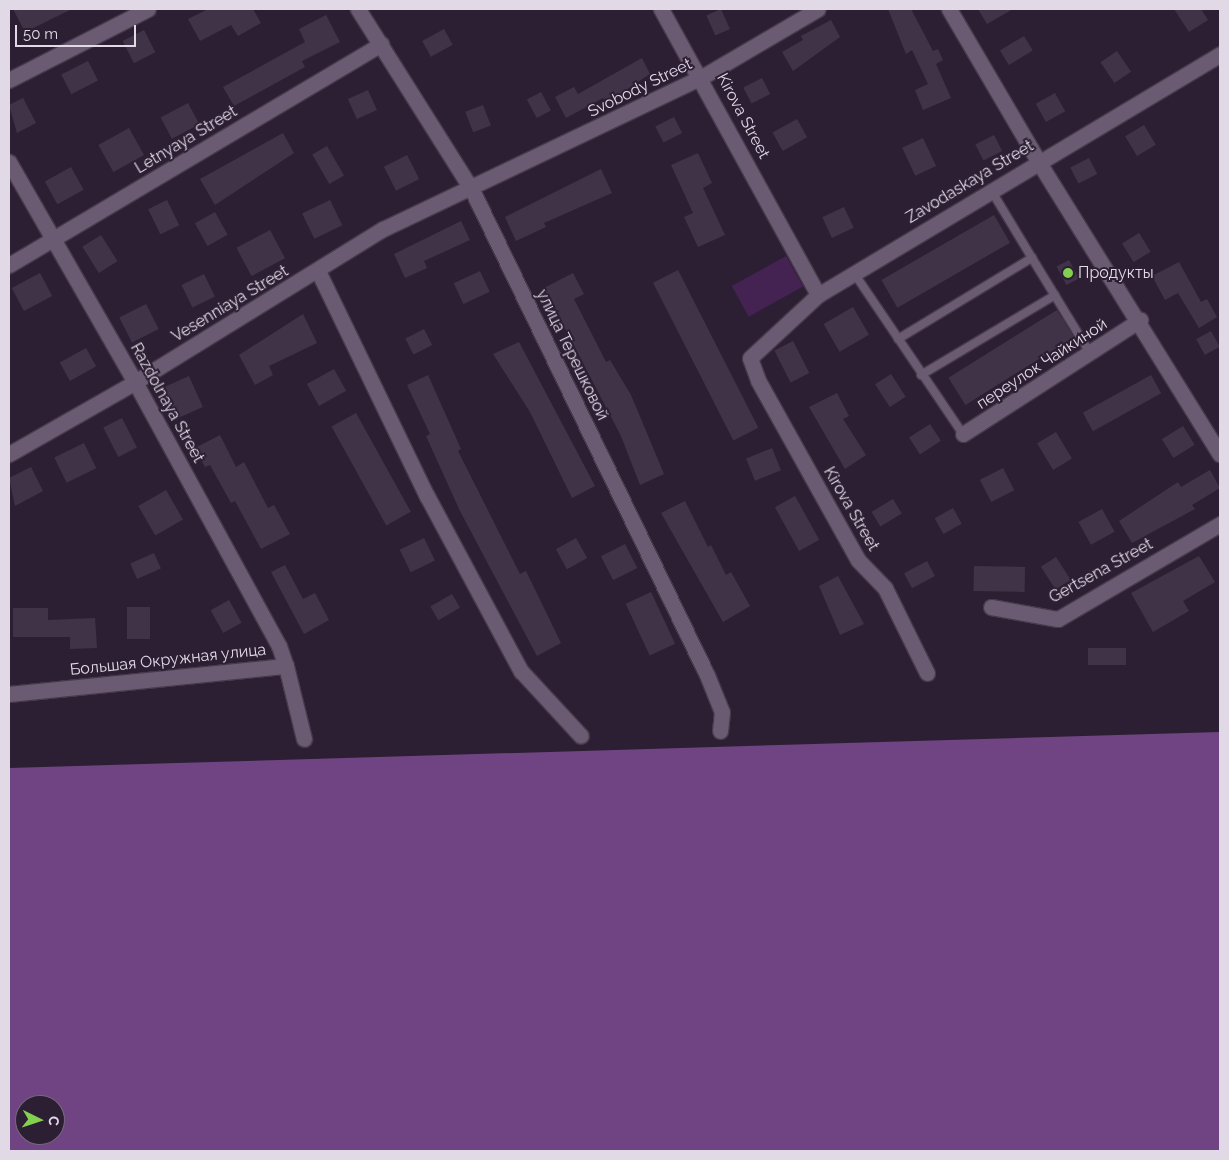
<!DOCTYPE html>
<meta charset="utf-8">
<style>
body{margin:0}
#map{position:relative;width:1229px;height:1160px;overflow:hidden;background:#2c1f33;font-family:Raleway,sans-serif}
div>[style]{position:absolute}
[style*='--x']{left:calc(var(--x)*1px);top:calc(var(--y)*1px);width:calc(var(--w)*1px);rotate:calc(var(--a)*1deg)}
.green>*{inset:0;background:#442353;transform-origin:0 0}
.forest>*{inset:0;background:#704483}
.building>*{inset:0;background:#413347;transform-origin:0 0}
.roads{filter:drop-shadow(1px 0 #463a4b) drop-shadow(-1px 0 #463a4b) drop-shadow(0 1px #463a4b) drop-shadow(0 -1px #463a4b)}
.lane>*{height:8px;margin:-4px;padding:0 4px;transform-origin:4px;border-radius:4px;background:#6b5b72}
.street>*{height:15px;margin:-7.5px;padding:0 7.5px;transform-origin:7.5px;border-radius:7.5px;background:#6b5b72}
.dots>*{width:14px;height:14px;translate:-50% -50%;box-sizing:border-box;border:2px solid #2c1f33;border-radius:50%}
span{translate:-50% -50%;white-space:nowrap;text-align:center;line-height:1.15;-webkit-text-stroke:4px #2c1f33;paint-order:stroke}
.street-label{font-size:16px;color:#e2d9e6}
.poi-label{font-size:16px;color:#e2d9e6}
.left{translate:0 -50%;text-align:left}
.frame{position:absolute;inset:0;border:10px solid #e2d9e6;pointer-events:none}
.north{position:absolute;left:15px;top:1095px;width:50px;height:50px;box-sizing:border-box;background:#2c1f33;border:1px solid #75697b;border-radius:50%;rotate:94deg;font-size:14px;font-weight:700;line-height:20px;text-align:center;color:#e2d9e6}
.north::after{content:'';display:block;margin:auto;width:18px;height:22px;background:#83d04e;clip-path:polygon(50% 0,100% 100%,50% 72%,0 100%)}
.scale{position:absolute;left:15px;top:25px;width:121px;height:22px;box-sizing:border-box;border:2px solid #e2d9e6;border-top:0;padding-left:6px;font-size:15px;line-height:18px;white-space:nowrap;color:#e2d9e6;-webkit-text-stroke:4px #2c1f33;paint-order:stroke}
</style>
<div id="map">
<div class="green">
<div style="left:786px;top:256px;width:35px;height:62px;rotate:61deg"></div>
</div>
<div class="forest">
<div style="clip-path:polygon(evenodd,1220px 732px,1220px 1151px,9px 1151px,9px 768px,1220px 732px,25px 1105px,55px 1105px,55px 1135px,25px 1135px,25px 1105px)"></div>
</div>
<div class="building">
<div style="clip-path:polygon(13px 9px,72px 9px,25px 32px)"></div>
<div style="clip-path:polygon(208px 9px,253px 9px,261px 23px,238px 36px,231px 25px,200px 41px,188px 19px)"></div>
<div style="left:721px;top:9px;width:22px;height:16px;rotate:66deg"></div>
<div style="clip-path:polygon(888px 9px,911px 9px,933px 51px,938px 49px,943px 60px,936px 64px,951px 98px,923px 110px,915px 90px,928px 84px,912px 50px,906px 54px)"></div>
<div style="clip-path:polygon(978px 9px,1013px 9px,987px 24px)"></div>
<div style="clip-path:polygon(1174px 9px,1201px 9px,1208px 20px,1189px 32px)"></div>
<div style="clip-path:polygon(326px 15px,340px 42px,302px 61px,305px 67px,234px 106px,223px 87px,305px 42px,299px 29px)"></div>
<div style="clip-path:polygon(831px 20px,840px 37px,793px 71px,782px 52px,803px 40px,801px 36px)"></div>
<div style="left:444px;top:29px;width:18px;height:25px;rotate:61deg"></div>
<div style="left:144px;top:30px;width:25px;height:24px;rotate:63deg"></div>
<div style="left:1024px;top:36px;width:17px;height:28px;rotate:59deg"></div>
<div style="left:1117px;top:51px;width:25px;height:20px;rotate:56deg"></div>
<div style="clip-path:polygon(642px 58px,650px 74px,606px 103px,603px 98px,566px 118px,555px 97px,574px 87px,578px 94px)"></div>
<div style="left:88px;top:61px;width:22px;height:30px;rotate:63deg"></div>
<div style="left:762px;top:78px;width:18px;height:21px;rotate:63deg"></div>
<div style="left:368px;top:90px;width:22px;height:22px;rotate:66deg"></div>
<div style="left:541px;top:92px;width:21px;height:16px;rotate:62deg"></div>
<div style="left:1055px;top:93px;width:21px;height:22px;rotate:61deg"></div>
<div style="clip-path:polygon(23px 98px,36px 123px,17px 133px,9px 105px)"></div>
<div style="left:188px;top:103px;width:24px;height:31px;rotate:62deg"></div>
<div style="left:483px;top:105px;width:22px;height:19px;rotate:69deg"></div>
<div style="left:674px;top:117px;width:18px;height:21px;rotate:63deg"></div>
<div style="left:797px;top:119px;width:21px;height:28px;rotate:61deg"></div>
<div style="left:1144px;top:125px;width:23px;height:22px;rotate:59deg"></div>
<div style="left:129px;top:128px;width:31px;height:35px;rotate:61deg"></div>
<div style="clip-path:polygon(283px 133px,294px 153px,215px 205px,200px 179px)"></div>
<div style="left:994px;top:135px;width:18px;height:21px;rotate:63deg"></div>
<div style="left:923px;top:138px;width:31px;height:23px;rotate:65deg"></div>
<div style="left:327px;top:146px;width:34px;height:17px;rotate:60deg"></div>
<div style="clip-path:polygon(698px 153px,712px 183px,703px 188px,725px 235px,698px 247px,684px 217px,693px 213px,671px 165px)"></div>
<div style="left:407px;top:155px;width:27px;height:26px;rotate:63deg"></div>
<div style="left:1089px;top:158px;width:18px;height:21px;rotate:63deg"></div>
<div style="left:71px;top:167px;width:26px;height:30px;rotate:61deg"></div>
<div style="clip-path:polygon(601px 169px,612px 193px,544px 223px,546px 227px,516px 241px,505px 217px)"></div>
<div style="left:167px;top:200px;width:28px;height:21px;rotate:64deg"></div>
<div style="left:330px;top:200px;width:28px;height:31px;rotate:64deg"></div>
<div style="left:844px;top:207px;width:23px;height:24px;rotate:65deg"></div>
<div style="left:215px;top:212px;width:26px;height:23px;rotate:61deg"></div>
<div style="left:994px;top:215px;width:32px;height:130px;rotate:60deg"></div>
<div style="clip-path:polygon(461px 221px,470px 240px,424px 261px,427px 268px,405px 278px,394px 254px)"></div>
<div style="left:270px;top:230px;width:32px;height:38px;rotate:62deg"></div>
<div style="left:1139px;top:233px;width:22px;height:20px;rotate:58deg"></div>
<div style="left:101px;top:235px;width:31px;height:22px;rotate:58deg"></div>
<div style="left:1069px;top:260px;width:21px;height:14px;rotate:62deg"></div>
<div style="clip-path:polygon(1179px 262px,1201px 302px,1207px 299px,1217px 317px,1199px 328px,1178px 293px,1165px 300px,1152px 276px)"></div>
<div style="left:678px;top:270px;width:177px;height:28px;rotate:63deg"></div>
<div style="left:480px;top:271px;width:23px;height:29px;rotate:65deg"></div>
<div style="left:40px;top:273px;width:26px;height:32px;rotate:62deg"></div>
<div style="clip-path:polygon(573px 273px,584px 294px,574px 299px,606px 362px,610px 360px,631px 395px,664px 474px,640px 485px,621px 436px,544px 288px)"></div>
<div style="left:204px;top:274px;width:25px;height:25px;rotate:64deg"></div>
<div style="left:146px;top:304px;width:28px;height:30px;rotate:63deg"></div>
<div style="left:853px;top:307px;width:32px;height:34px;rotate:60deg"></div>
<div style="left:1057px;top:310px;width:32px;height:128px;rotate:58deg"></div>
<div style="clip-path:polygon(303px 314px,317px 343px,269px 366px,273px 375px,255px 385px,239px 355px)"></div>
<div style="left:424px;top:329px;width:18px;height:21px;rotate:63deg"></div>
<div style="left:1211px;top:331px;width:18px;height:17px;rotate:61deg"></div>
<div style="left:793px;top:341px;width:36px;height:21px;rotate:63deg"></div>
<div style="clip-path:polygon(519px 342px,595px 486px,572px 498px,530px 412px,493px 354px)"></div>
<div style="left:86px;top:348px;width:21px;height:30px;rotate:61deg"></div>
<div style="left:334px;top:369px;width:25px;height:31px;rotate:61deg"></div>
<div style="left:891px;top:374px;width:27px;height:19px;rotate:57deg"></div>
<div style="clip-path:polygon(428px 375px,461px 449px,458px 451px,520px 574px,526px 571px,561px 643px,537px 656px,460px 511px,426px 436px,430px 434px,407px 385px)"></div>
<div style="left:1151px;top:375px;width:21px;height:78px;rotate:61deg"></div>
<div style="left:189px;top:376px;width:34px;height:30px;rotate:66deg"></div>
<div style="clip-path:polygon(837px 393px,849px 416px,843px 419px,866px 455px,845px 469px,809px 407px)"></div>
<div style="left:356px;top:413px;width:113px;height:28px;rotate:61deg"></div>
<div style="left:122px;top:418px;width:33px;height:21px;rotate:63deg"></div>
<div style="left:930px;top:424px;width:20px;height:25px;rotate:57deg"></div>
<div style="left:1183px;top:426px;width:22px;height:25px;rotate:58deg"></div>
<div style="left:1056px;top:432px;width:31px;height:22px;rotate:59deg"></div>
<div style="clip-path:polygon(220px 435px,236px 467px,244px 462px,268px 508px,274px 505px,290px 534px,261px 549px,235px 501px,231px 503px,210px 465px,205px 467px,195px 448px)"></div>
<div style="left:84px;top:443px;width:28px;height:33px;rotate:64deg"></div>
<div style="left:772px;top:448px;width:24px;height:28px;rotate:68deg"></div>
<div style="clip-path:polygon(31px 467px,43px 491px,15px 506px,9px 478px)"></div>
<div style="left:1003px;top:468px;width:25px;height:26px;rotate:63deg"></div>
<div style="clip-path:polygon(1210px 470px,1220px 488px,1192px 505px,1195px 509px,1132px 543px,1119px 521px,1178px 482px,1181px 487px)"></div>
<div style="left:166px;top:490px;width:34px;height:32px;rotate:60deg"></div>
<div style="left:795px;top:496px;width:50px;height:23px;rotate:61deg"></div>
<div style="left:893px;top:499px;width:17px;height:25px;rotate:59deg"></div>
<div style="clip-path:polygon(685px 501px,708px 547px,711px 545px,726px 575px,731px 572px,750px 606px,723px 622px,661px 513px)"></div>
<div style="left:953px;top:508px;width:18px;height:21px;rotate:61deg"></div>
<div style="left:1102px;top:509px;width:26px;height:27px;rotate:61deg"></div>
<div style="left:424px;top:538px;width:25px;height:27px;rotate:64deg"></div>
<div style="left:576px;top:538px;width:23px;height:23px;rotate:61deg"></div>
<div style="left:625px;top:544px;width:27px;height:27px;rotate:63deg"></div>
<div style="left:154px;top:553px;width:17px;height:26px;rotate:66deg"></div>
<div style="clip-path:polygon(1199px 556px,1215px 582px,1183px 601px,1189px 611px,1153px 632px,1131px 593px)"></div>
<div style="left:1056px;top:557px;width:27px;height:18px;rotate:57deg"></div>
<div style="left:927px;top:561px;width:17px;height:26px;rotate:62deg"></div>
<div style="clip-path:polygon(285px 565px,303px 599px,315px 593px,329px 620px,304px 634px,271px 572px)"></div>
<div style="left:974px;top:566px;width:51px;height:25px;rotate:1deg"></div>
<div style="clip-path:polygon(838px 576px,864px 624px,840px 635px,819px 586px)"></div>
<div style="left:651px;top:592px;width:57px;height:28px;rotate:65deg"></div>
<div style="left:452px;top:594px;width:16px;height:25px;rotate:60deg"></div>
<div style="left:229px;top:600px;width:26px;height:21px;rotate:61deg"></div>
<div style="left:127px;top:607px;width:23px;height:32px"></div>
<div style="clip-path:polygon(13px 608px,48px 608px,48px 620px,95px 618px,97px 648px,70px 649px,70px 637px,13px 637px)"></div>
<div style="left:1126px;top:648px;width:17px;height:38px;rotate:90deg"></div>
</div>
<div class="roads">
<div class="lane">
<div style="--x:1032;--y:258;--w:111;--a:58.6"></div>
<div style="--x:854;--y:273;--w:194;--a:55.9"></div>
<div style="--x:898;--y:339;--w:157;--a:-31.2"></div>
<div style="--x:1032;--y:258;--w:79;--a:-121.1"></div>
<div style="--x:921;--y:375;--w:156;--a:-30.8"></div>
</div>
<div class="street">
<div style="--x:358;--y:9;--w:214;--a:57.8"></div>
<div style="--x:472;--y:190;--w:539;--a:64.15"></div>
<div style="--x:707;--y:675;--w:40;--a:68"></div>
<div style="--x:722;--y:712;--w:19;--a:96"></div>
<div style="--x:661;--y:9;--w:326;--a:61.2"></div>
<div style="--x:949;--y:9;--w:176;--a:59.6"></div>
<div style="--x:1038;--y:161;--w:345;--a:58.2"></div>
<div style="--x:9;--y:80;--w:156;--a:-27.1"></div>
<div style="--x:9;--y:162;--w:254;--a:60.2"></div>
<div style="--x:135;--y:382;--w:301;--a:61.4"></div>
<div style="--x:279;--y:646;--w:21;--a:71"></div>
<div style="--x:9;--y:265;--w:433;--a:-30.7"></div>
<div style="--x:318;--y:271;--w:250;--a:64.2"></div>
<div style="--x:427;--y:496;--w:199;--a:61.8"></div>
<div style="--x:521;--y:671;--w:88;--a:47.3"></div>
<div style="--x:963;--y:434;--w:211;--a:-32.8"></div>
<div style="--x:9;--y:454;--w:145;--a:-29.7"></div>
<div style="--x:135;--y:382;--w:291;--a:-31.7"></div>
<div style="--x:383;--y:229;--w:353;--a:-25.5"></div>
<div style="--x:702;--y:77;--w:134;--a:-30.4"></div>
<div style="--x:991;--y:607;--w:68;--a:10.2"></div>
<div style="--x:1058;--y:619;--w:188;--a:-30.4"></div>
<div style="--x:927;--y:673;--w:95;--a:-116.3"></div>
<div style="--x:885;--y:588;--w:39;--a:-134"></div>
<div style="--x:858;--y:560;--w:206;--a:-119.1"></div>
<div style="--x:758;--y:380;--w:23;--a:-110"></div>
<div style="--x:750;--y:358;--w:93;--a:-42.8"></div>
<div style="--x:818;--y:295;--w:469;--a:-30.9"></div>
<div style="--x:9;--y:694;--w:278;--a:-5.8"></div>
<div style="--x:286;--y:666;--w:75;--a:76.1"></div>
</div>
</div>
<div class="dots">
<div style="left:1068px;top:273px;background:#83d04e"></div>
</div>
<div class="street-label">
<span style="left:640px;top:88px;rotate:-26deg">Svobody Street</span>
<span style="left:743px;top:116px;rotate:62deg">Kirova Street</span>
<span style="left:186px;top:140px;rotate:-31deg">Letnyaya Street</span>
<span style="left:970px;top:182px;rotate:-31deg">Zavodaskaya Street</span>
<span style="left:230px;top:304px;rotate:-31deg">Vesenniaya Street</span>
<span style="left:572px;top:355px;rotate:64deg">улица Терешковой</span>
<span style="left:1042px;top:364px;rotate:-33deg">переулок Чайкиной</span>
<span style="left:167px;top:403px;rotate:61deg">Razdolnaya Street</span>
<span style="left:851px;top:509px;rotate:60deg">Kirova Street</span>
<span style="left:1101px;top:571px;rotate:-29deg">Gertsena Street</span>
<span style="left:168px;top:660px;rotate:-6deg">Большая Окружная улица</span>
</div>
<div class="poi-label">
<span class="left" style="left:1078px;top:273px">Продукты</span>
</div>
<div class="frame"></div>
<div class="north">С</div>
<div class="scale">50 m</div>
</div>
